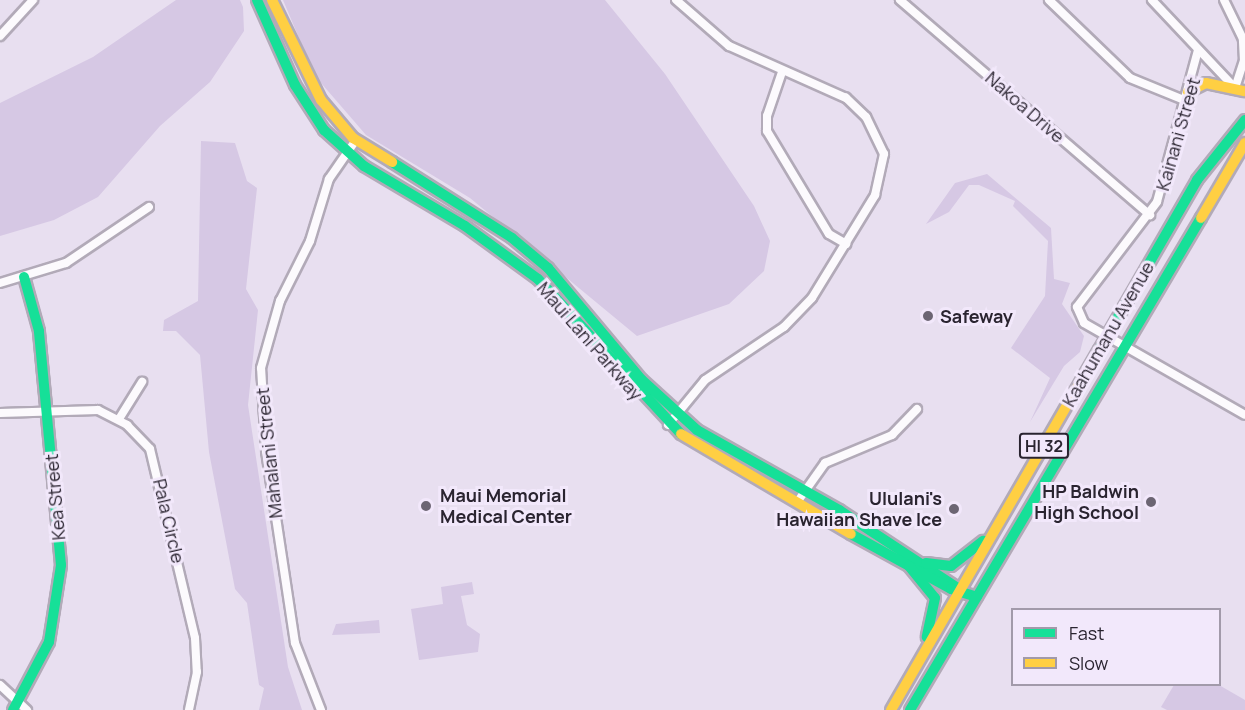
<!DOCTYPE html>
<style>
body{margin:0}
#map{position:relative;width:1245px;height:710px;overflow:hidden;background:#e8dff0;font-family:Manrope,sans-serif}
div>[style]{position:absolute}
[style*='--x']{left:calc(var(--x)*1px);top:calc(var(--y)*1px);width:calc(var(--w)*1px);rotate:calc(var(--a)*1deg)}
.green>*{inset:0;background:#d6c8e4}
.roads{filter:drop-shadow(2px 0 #b2aab8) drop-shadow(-2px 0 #b2aab8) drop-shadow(0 2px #b2aab8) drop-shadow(0 -2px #b2aab8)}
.street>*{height:8px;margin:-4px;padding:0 4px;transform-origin:4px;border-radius:4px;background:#fcfafd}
.fast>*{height:10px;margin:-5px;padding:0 5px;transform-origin:5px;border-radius:5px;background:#16e098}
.slow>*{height:10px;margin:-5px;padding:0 5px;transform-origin:5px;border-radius:5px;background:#ffcf43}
.dots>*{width:16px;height:16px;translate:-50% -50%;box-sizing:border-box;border:3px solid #f2e8fb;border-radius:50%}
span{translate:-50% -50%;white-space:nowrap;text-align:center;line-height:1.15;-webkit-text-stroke:6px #f2e8fb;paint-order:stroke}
.shield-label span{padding:2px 4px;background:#f2e8fb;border:2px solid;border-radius:4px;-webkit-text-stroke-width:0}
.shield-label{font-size:16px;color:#2a2430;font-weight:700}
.street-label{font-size:18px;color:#2a2430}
.poi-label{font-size:18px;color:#2a2430;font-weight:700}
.left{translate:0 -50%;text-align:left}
.right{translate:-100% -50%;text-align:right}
.legend{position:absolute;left:1011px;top:608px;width:210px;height:78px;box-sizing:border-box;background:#f2e8fb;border:2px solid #a29aaa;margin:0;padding:8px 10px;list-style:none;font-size:18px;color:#2a2430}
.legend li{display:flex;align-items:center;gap:12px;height:30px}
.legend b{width:30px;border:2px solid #a29aaa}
</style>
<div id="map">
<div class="green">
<div style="clip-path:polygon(176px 0,240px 0,243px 7px,244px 31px,210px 82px,160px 126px,98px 197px,54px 220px,0 236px,0 103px,93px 57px)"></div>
<div style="clip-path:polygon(283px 0,605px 0,665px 74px,754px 206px,770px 241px,764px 271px,729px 304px,637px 336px,470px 198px,366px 135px,315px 76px)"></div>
<div style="clip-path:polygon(201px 141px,235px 143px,247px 181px,257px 188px,246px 289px,258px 310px,248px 405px,288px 667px,302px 710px,259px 710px,264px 688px,259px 685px,247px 603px,235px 589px,209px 452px,200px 355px,176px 331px,163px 331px,164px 320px,198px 301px)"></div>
<div style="clip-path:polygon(987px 174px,1051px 228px,1054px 279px,1070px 283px,1062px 304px,1084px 336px,1080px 352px,1064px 366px,1030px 422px,1050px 378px,1011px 348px,1045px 296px,1048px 241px,1013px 206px,1015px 201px,979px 185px,969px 185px,949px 212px,926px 224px,955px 183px)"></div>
<div style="clip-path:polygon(472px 582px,474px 594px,461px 596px,467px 625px,480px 634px,478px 652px,419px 660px,411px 609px,443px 604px,441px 587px)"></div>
<div style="clip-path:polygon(379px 620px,380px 633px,332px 635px,336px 624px)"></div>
<div style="clip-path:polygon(1174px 685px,1219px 685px,1245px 700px,1245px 710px,1167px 710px,1161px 707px)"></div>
</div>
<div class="roads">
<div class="street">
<div style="--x:900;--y:0;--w:330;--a:40.7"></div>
<div style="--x:1049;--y:0;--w:112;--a:43.9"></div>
<div style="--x:1130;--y:78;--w:58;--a:22.2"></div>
<div style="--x:1152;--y:0;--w:121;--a:46.7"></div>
<div style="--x:1235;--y:88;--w:28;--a:-72"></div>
<div style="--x:1244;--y:61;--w:22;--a:-93"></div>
<div style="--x:1243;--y:39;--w:43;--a:-116"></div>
<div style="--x:0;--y:36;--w:49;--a:-47.5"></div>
<div style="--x:1198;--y:50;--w:157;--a:105.1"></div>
<div style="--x:1157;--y:202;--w:132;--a:127.3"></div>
<div style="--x:1077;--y:307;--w:17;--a:66"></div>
<div style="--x:1084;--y:323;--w:185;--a:29.7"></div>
<div style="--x:782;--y:72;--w:46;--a:108.8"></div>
<div style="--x:767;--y:116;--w:15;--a:90"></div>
<div style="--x:767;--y:131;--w:120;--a:59"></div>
<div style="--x:829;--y:234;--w:20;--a:30"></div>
<div style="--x:0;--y:283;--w:69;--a:-16.9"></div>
<div style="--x:66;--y:263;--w:100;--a:-34"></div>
<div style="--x:0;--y:413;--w:98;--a:-1.8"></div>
<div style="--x:98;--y:410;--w:33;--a:27"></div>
<div style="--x:127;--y:425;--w:33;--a:46"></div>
<div style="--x:150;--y:449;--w:194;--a:76.6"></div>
<div style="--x:195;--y:638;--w:34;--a:87"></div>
<div style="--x:197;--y:672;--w:39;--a:102"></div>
<div style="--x:119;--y:419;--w:44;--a:-58.1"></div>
<div style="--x:668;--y:425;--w:58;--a:-50.6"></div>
<div style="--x:705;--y:380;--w:95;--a:-33.9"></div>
<div style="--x:784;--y:327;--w:40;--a:-46"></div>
<div style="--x:812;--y:298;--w:121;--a:-58.5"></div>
<div style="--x:875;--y:195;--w:42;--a:-77.6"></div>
<div style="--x:884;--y:154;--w:41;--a:-115.9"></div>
<div style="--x:866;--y:117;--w:28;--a:-136"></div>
<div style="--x:846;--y:98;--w:128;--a:-156"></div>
<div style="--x:729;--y:46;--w:70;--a:-139"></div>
<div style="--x:798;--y:501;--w:47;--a:-54.6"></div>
<div style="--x:825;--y:463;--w:73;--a:-22.7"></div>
<div style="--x:892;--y:435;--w:36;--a:-46"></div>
<div style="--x:0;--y:685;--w:37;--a:43"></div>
<div style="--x:321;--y:710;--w:72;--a:-111.2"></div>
<div style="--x:295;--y:643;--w:194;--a:-98.6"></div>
<div style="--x:266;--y:451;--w:83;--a:-93.4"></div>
<div style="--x:261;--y:368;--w:70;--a:-74.2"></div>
<div style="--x:280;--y:301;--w:67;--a:-63.4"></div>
<div style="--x:310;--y:241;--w:65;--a:-73"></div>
<div style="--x:329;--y:179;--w:47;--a:-55.3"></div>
</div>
<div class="fast">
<div style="--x:257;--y:0;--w:93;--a:65.9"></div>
<div style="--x:295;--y:85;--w:54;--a:57.2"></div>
<div style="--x:324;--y:130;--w:54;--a:42"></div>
<div style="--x:364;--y:166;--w:117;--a:30.7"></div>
<div style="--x:465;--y:226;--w:90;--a:36"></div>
<div style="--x:538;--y:279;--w:211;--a:47.3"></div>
<div style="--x:392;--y:162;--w:142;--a:32.3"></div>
<div style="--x:512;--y:238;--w:47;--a:39.8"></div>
<div style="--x:548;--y:268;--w:146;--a:50"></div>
<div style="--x:642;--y:380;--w:74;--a:42.3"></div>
<div style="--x:697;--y:430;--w:163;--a:29.4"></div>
<div style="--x:839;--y:510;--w:146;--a:33.3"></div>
<div style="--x:1099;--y:350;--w:196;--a:-60"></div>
<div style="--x:1197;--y:180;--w:77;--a:-51.3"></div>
<div style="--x:851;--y:534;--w:114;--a:28.8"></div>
<div style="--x:951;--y:589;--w:27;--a:17"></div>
<div style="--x:926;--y:563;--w:25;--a:7"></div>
<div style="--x:951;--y:566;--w:41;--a:-38"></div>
<div style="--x:909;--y:566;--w:41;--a:50.9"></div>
<div style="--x:935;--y:598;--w:40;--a:102"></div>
<div style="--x:13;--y:710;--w:77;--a:-62.1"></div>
<div style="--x:49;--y:642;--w:78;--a:-81.1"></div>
<div style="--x:61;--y:565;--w:235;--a:-95.4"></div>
<div style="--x:39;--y:331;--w:56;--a:-105.5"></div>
<div style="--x:910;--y:710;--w:572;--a:-59.4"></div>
</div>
<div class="slow">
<div style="--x:272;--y:0;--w:111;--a:63.9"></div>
<div style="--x:321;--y:100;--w:50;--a:49.9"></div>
<div style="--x:353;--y:138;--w:46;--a:31.6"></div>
<div style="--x:1188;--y:92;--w:20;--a:-27"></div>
<div style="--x:1206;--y:83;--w:40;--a:12"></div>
<div style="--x:1201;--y:218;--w:87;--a:-59.6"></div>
<div style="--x:681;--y:434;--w:197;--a:30.5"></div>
<div style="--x:891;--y:710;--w:416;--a:-60"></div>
</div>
</div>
<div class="dots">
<div style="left:928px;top:316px;background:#6c6573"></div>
<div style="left:1151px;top:502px;background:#6c6573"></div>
<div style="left:426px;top:506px;background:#6c6573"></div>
<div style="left:954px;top:509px;background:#6c6573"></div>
</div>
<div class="shield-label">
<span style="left:1044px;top:446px">HI 32</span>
</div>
<div class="street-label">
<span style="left:1025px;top:107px;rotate:41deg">Nakoa Drive</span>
<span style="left:1178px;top:134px;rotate:-74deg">Kainani Street</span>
<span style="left:1108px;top:334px;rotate:-60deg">Kaahumanu Avenue</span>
<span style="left:590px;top:341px;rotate:49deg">Maui Lani Parkway</span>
<span style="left:269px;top:453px;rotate:-96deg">Mahalani Street</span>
<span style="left:55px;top:497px;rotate:-95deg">Kea Street</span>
<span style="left:169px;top:521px;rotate:77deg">Pala Circle</span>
</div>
<div class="poi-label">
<span class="left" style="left:940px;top:316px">Safeway</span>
<span class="right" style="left:1139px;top:502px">HP Baldwin<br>High School</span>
<span class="left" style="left:440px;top:506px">Maui Memorial<br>Medical Center</span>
<span class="right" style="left:942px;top:509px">Ululani's<br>Hawaiian Shave Ice</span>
</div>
<ul class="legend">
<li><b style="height:8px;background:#16e098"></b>Fast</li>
<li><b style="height:8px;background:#ffcf43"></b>Slow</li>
</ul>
</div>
